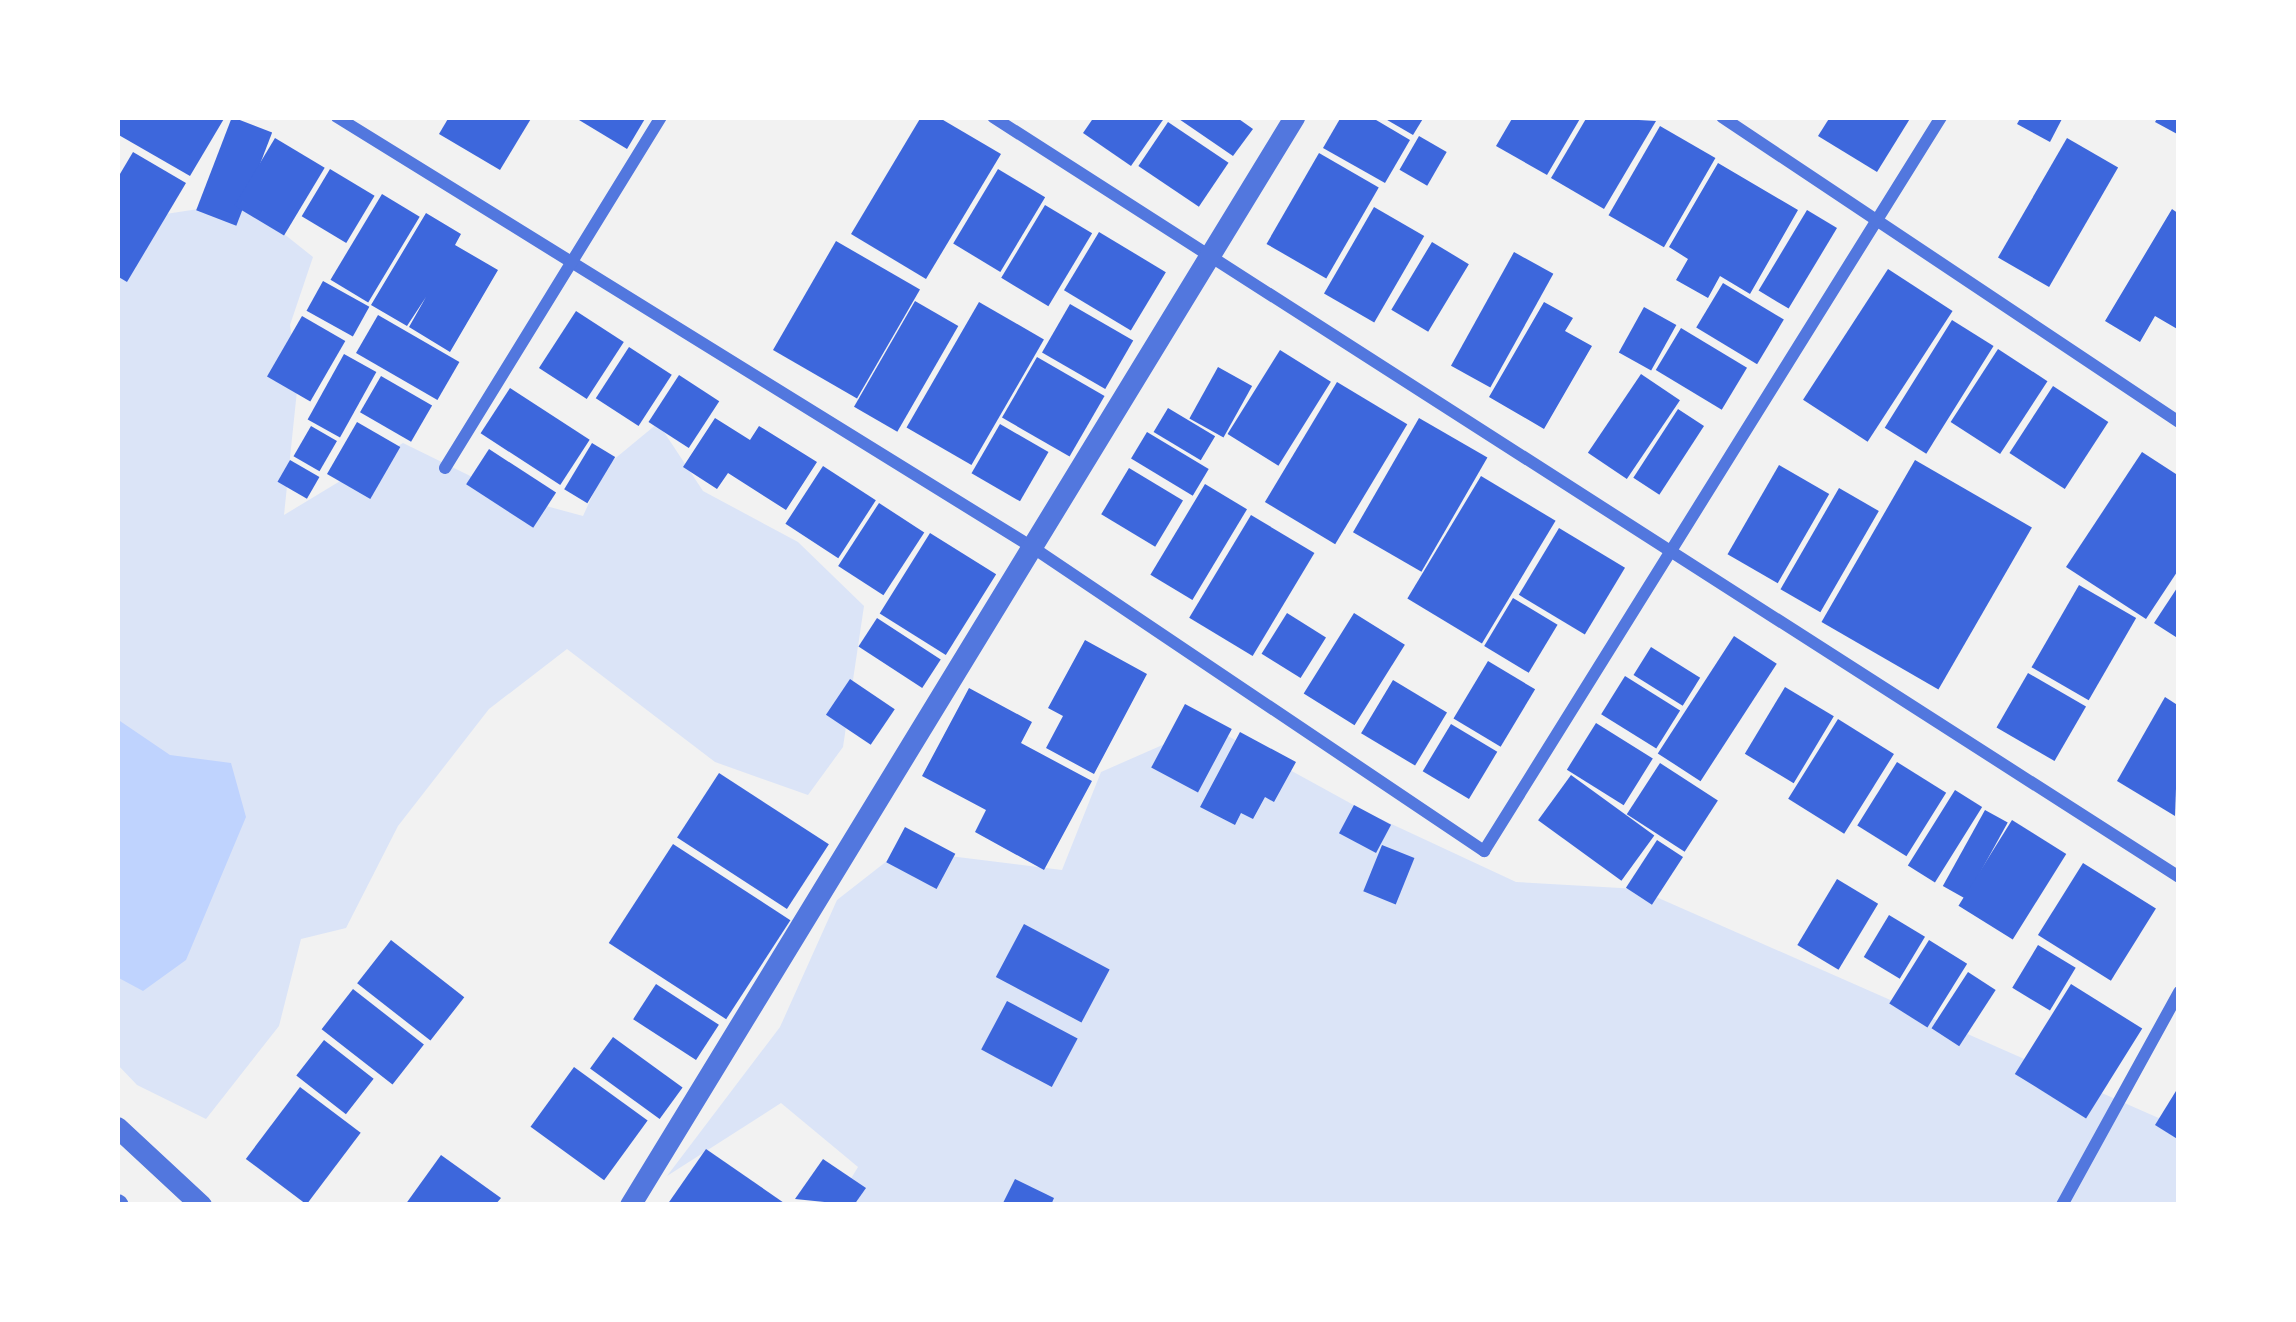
<!DOCTYPE html>
<style>
body{margin:0}
#map{position:relative;width:2296px;height:1322px;overflow:hidden;background:#f2f2f2;font-family:"Space Grotesk",sans-serif}
div>[style]{position:absolute}
[style*='--x']{left:calc(var(--x)*1px);top:calc(var(--y)*1px);width:calc(var(--w)*1px);rotate:calc(var(--a)*1deg)}
.green>*{inset:0;background:#dbe4f7}
.water>*{inset:0;background:#bfd3fe}
.building>*{inset:0;background:#3d67dc;transform-origin:0 0}
.minor>*{height:12px;margin:-6px;padding:0 6px;transform-origin:6px;border-radius:6px;background:#5277de}
.tertiary>*{height:21px;margin:-10.5px;padding:0 10.5px;transform-origin:10.5px;border-radius:10.5px;background:#5277de}
span{translate:-50% -50%;white-space:nowrap;text-align:center;line-height:1.15;-webkit-text-stroke:9px #fff;paint-order:stroke}
.frame{position:absolute;inset:0;border:120px solid #fff;pointer-events:none}
</style>
<div id="map">
<div class="green">
<div style="clip-path:polygon(244px 202px,313px 257px,290px 325px,298px 381px,284px 515px,403px 443px,513px 497px,583px 516px,606px 466px,658px 423px,703px 491px,798px 542px,864px 606px,843px 747px,808px 795px,715px 762px,567px 649px,489px 709px,398px 826px,346px 928px,301px 939px,279px 1026px,206px 1119px,137px 1085px,117px 1064px,117px 234px,133px 219px)"></div>
<div style="clip-path:polygon(1208px 725px,1370px 814px,1516px 882px,1638px 889px,2179px 1127px,2179px 1205px,835px 1205px,858px 1167px,781px 1103px,667px 1176px,780px 1027px,837px 900px,901px 850px,1062px 870px,1101px 772px)"></div>
</div>
<div class="water">
<div style="clip-path:polygon(117px 719px,170px 755px,231px 763px,246px 817px,186px 960px,143px 991px,117px 977px)"></div>
</div>
<div class="building">
<div style="clip-path:polygon(117px 117px,225px 117px,190px 176px,117px 134px)"></div>
<div style="left:232px;top:117px;width:43px;height:100px;rotate:21deg"></div>
<div style="clip-path:polygon(449px 117px,532px 117px,500px 170px,439px 134px)"></div>
<div style="clip-path:polygon(574px 117px,646px 117px,627px 149px)"></div>
<div style="clip-path:polygon(921px 117px,938px 117px,1001px 154px,926px 279px,851px 234px)"></div>
<div style="clip-path:polygon(1094px 117px,1165px 117px,1131px 166px,1083px 133px)"></div>
<div style="clip-path:polygon(1176px 117px,1236px 117px,1253px 129px,1233px 156px)"></div>
<div style="clip-path:polygon(1341px 117px,1371px 117px,1410px 140px,1385px 183px,1323px 148px)"></div>
<div style="clip-path:polygon(1382px 117px,1424px 117px,1413px 135px)"></div>
<div style="clip-path:polygon(1513px 117px,1581px 117px,1547px 175px,1496px 146px)"></div>
<div style="clip-path:polygon(1587px 117px,1656px 121px,1604px 209px,1551px 178px)"></div>
<div style="clip-path:polygon(1830px 117px,1911px 117px,1877px 172px,1818px 136px)"></div>
<div style="clip-path:polygon(2021px 117px,2063px 117px,2050px 142px,2017px 124px)"></div>
<div style="clip-path:polygon(2158px 117px,2179px 117px,2179px 135px,2155px 122px)"></div>
<div style="left:1168px;top:122px;width:73px;height:53px;rotate:34deg"></div>
<div style="left:1660px;top:126px;width:64px;height:103px;rotate:30deg"></div>
<div style="left:1419px;top:136px;width:32px;height:39px;rotate:30deg"></div>
<div style="left:275px;top:138px;width:58px;height:79px;rotate:31deg"></div>
<div style="left:2067px;top:138px;width:59px;height:138px;rotate:30deg"></div>
<div style="clip-path:polygon(133px 152px,186px 183px,127px 282px,117px 276px,117px 179px)"></div>
<div style="left:1319px;top:153px;width:69px;height:105px;rotate:30deg"></div>
<div style="clip-path:polygon(1718px 163px,1798px 210px,1750px 294px,1720px 276px,1708px 298px,1676px 280px,1688px 259px,1669px 247px)"></div>
<div style="left:330px;top:169px;width:52px;height:55px;rotate:31deg"></div>
<div style="left:998px;top:169px;width:55px;height:87px;rotate:31deg"></div>
<div style="left:382px;top:194px;width:44px;height:100px;rotate:31deg"></div>
<div style="left:1045px;top:205px;width:55px;height:85px;rotate:31deg"></div>
<div style="left:1374px;top:207px;width:58px;height:100px;rotate:30deg"></div>
<div style="clip-path:polygon(2172px 209px,2179px 214px,2179px 330px,2155px 316px,2140px 342px,2105px 321px)"></div>
<div style="left:1807px;top:210px;width:35px;height:94px;rotate:31deg"></div>
<div style="clip-path:polygon(426px 213px,461px 234px,455px 245px,498px 270px,450px 352px,409px 327px,426px 297px,407px 326px,371px 305px)"></div>
<div style="left:1099px;top:232px;width:78px;height:68px;rotate:31deg"></div>
<div style="left:836px;top:241px;width:97px;height:126px;rotate:30deg"></div>
<div style="left:1432px;top:242px;width:43px;height:79px;rotate:31deg"></div>
<div style="left:1514px;top:252px;width:45px;height:130px;rotate:29deg"></div>
<div style="left:1888px;top:269px;width:77px;height:156px;rotate:33deg"></div>
<div style="left:323px;top:281px;width:53px;height:34px;rotate:29deg"></div>
<div style="left:1723px;top:283px;width:71px;height:52px;rotate:31deg"></div>
<div style="left:915px;top:301px;width:50px;height:122px;rotate:30deg"></div>
<div style="left:979px;top:302px;width:75px;height:145px;rotate:30deg"></div>
<div style="clip-path:polygon(1544px 302px,1573px 318px,1565px 331px,1592px 346px,1544px 429px,1489px 397px)"></div>
<div style="left:1070px;top:304px;width:73px;height:56px;rotate:30deg"></div>
<div style="left:1644px;top:307px;width:37px;height:52px;rotate:29deg"></div>
<div style="left:576px;top:311px;width:57px;height:68px;rotate:33deg"></div>
<div style="left:378px;top:315px;width:94px;height:44px;rotate:30deg"></div>
<div style="left:302px;top:316px;width:50px;height:70px;rotate:30deg"></div>
<div style="left:1952px;top:320px;width:49px;height:127px;rotate:32deg"></div>
<div style="left:1681px;top:328px;width:77px;height:49px;rotate:31deg"></div>
<div style="left:629px;top:347px;width:51px;height:61px;rotate:33deg"></div>
<div style="left:1998px;top:349px;width:59px;height:87px;rotate:33deg"></div>
<div style="left:1280px;top:350px;width:60px;height:99px;rotate:32deg"></div>
<div style="left:344px;top:354px;width:37px;height:75px;rotate:29deg"></div>
<div style="left:1037px;top:357px;width:78px;height:70px;rotate:30deg"></div>
<div style="left:1218px;top:367px;width:39px;height:59px;rotate:29deg"></div>
<div style="left:1641px;top:374px;width:47px;height:95px;rotate:34deg"></div>
<div style="left:679px;top:375px;width:48px;height:56px;rotate:33deg"></div>
<div style="left:381px;top:376px;width:59px;height:42px;rotate:30deg"></div>
<div style="left:1337px;top:382px;width:82px;height:140px;rotate:31deg"></div>
<div style="left:2053px;top:386px;width:66px;height:80px;rotate:33deg"></div>
<div style="left:510px;top:388px;width:95px;height:54px;rotate:33deg"></div>
<div style="left:1168px;top:408px;width:55px;height:28px;rotate:31deg"></div>
<div style="left:1678px;top:409px;width:31px;height:82px;rotate:33deg"></div>
<div style="clip-path:polygon(715px 418px,750px 440px,759px 426px,817px 462px,786px 510px,728px 473px,717px 489px,683px 467px)"></div>
<div style="left:1419px;top:418px;width:79px;height:132px;rotate:30deg"></div>
<div style="left:357px;top:422px;width:50px;height:60px;rotate:30deg"></div>
<div style="left:1000px;top:424px;width:56px;height:57px;rotate:30deg"></div>
<div style="left:311px;top:426px;width:30px;height:35px;rotate:30deg"></div>
<div style="left:1147px;top:432px;width:72px;height:31px;rotate:31deg"></div>
<div style="left:592px;top:443px;width:27px;height:54px;rotate:31deg"></div>
<div style="left:489px;top:449px;width:80px;height:42px;rotate:33deg"></div>
<div style="clip-path:polygon(2142px 452px,2179px 476px,2179px 569px,2146px 619px,2066px 567px)"></div>
<div style="left:290px;top:460px;width:34px;height:25px;rotate:30deg"></div>
<div style="left:1915px;top:460px;width:135px;height:187px;rotate:30deg"></div>
<div style="left:1779px;top:465px;width:58px;height:103px;rotate:30deg"></div>
<div style="left:823px;top:466px;width:63px;height:69px;rotate:33deg"></div>
<div style="left:1129px;top:468px;width:63px;height:54px;rotate:31deg"></div>
<div style="left:1481px;top:476px;width:87px;height:143px;rotate:31deg"></div>
<div style="left:1205px;top:484px;width:49px;height:106px;rotate:31deg"></div>
<div style="left:1839px;top:488px;width:46px;height:117px;rotate:30deg"></div>
<div style="left:879px;top:503px;width:54px;height:75px;rotate:33deg"></div>
<div style="left:1251px;top:515px;width:74px;height:120px;rotate:31deg"></div>
<div style="left:1559px;top:528px;width:77px;height:78px;rotate:31deg"></div>
<div style="left:930px;top:533px;width:78px;height:95px;rotate:32deg"></div>
<div style="left:2079px;top:585px;width:66px;height:95px;rotate:30deg"></div>
<div style="clip-path:polygon(2179px 585px,2179px 639px,2154px 623px)"></div>
<div style="left:1513px;top:598px;width:52px;height:56px;rotate:31deg"></div>
<div style="left:1287px;top:613px;width:46px;height:48px;rotate:32deg"></div>
<div style="left:1354px;top:613px;width:60px;height:95px;rotate:32deg"></div>
<div style="left:877px;top:618px;width:76px;height:34px;rotate:33deg"></div>
<div style="left:1734px;top:636px;width:51px;height:140px;rotate:33deg"></div>
<div style="clip-path:polygon(1085px 640px,1147px 674px,1094px 774px,1046px 748px,1063px 716px,1048px 708px)"></div>
<div style="left:1651px;top:647px;width:58px;height:33px;rotate:32deg"></div>
<div style="left:1488px;top:661px;width:55px;height:67px;rotate:31deg"></div>
<div style="left:2028px;top:673px;width:67px;height:63px;rotate:30deg"></div>
<div style="left:1625px;top:676px;width:65px;height:45px;rotate:32deg"></div>
<div style="left:850px;top:679px;width:54px;height:43px;rotate:34deg"></div>
<div style="left:1393px;top:680px;width:63px;height:62px;rotate:31deg"></div>
<div style="left:1785px;top:687px;width:57px;height:78px;rotate:31deg"></div>
<div style="clip-path:polygon(969px 688px,1032px 722px,1021px 743px,1092px 781px,1044px 870px,975px 832px,986px 810px,922px 776px)"></div>
<div style="clip-path:polygon(2165px 697px,2179px 706px,2175px 816px,2117px 781px)"></div>
<div style="left:1185px;top:704px;width:53px;height:72px;rotate:28deg"></div>
<div style="left:1838px;top:719px;width:66px;height:94px;rotate:32deg"></div>
<div style="left:1596px;top:723px;width:67px;height:55px;rotate:32deg"></div>
<div style="left:1451px;top:724px;width:54px;height:55px;rotate:31deg"></div>
<div style="clip-path:polygon(1240px 732px,1296px 762px,1274px 802px,1265px 797px,1253px 819px,1241px 813px,1235px 825px,1200px 807px)"></div>
<div style="left:1897px;top:762px;width:58px;height:75px;rotate:32deg"></div>
<div style="left:1660px;top:763px;width:69px;height:61px;rotate:33deg"></div>
<div style="left:719px;top:773px;width:131px;height:77px;rotate:33deg"></div>
<div style="left:1571px;top:775px;width:103px;height:56px;rotate:36deg"></div>
<div style="left:1955px;top:790px;width:32px;height:89px;rotate:32deg"></div>
<div style="left:1354px;top:805px;width:42px;height:32px;rotate:28deg"></div>
<div style="left:1985px;top:810px;width:26px;height:87px;rotate:29deg"></div>
<div style="left:2012px;top:820px;width:64px;height:101px;rotate:32deg"></div>
<div style="left:905px;top:827px;width:57px;height:40px;rotate:28deg"></div>
<div style="left:1657px;top:840px;width:31px;height:57px;rotate:33deg"></div>
<div style="left:673px;top:844px;width:140px;height:118px;rotate:33deg"></div>
<div style="left:1382px;top:845px;width:35px;height:50px;rotate:22deg"></div>
<div style="left:2083px;top:863px;width:86px;height:85px;rotate:32deg"></div>
<div style="left:1837px;top:879px;width:48px;height:77px;rotate:31deg"></div>
<div style="left:1889px;top:915px;width:42px;height:49px;rotate:31deg"></div>
<div style="left:1024px;top:924px;width:97px;height:60px;rotate:28deg"></div>
<div style="left:391px;top:940px;width:93px;height:55px;rotate:38deg"></div>
<div style="left:1929px;top:940px;width:45px;height:75px;rotate:32deg"></div>
<div style="left:2038px;top:945px;width:44px;height:50px;rotate:31deg"></div>
<div style="left:1968px;top:972px;width:33px;height:67px;rotate:33deg"></div>
<div style="left:656px;top:984px;width:75px;height:42px;rotate:33deg"></div>
<div style="left:2071px;top:984px;width:84px;height:106px;rotate:32deg"></div>
<div style="left:353px;top:989px;width:90px;height:51px;rotate:38deg"></div>
<div style="left:1007px;top:1001px;width:80px;height:55px;rotate:28deg"></div>
<div style="left:613px;top:1037px;width:86px;height:39px;rotate:36deg"></div>
<div style="left:324px;top:1040px;width:63px;height:45px;rotate:38deg"></div>
<div style="left:574px;top:1067px;width:91px;height:74px;rotate:36deg"></div>
<div style="left:300px;top:1087px;width:76px;height:90px;rotate:37deg"></div>
<div style="clip-path:polygon(2176px 1091px,2179px 1093px,2179px 1140px,2155px 1125px)"></div>
<div style="clip-path:polygon(706px 1149px,787px 1205px,667px 1205px)"></div>
<div style="clip-path:polygon(441px 1155px,501px 1198px,495px 1205px,405px 1205px)"></div>
<div style="clip-path:polygon(823px 1159px,866px 1188px,854px 1205px,795px 1199px)"></div>
<div style="clip-path:polygon(1015px 1179px,1054px 1198px,1051px 1205px,1002px 1205px)"></div>
</div>
<div class="minor">
<div style="--x:337;--y:117;--w:817;--a:31.75"></div>
<div style="--x:1032;--y:547;--w:545;--a:33.92"></div>
<div style="--x:1484;--y:851;--w:865;--a:-58.09"></div>
<div style="--x:993;--y:117;--w:1409;--a:32.65"></div>
<div style="--x:1722;--y:117;--w:549;--a:33.72"></div>
<div style="--x:445;--y:468;--w:412;--a:-58.4"></div>
<div style="--x:2062;--y:1205;--w:243;--a:-61.2"></div>
</div>
<div class="tertiary">
<div style="--x:117;--y:1127;--w:115;--a:42.9"></div>
<div style="--x:117;--y:1204;--w:1;--a:45"></div>
<div style="--x:630;--y:1205;--w:1275;--a:-58.6"></div>
</div>
<div class="frame"></div>
</div>
